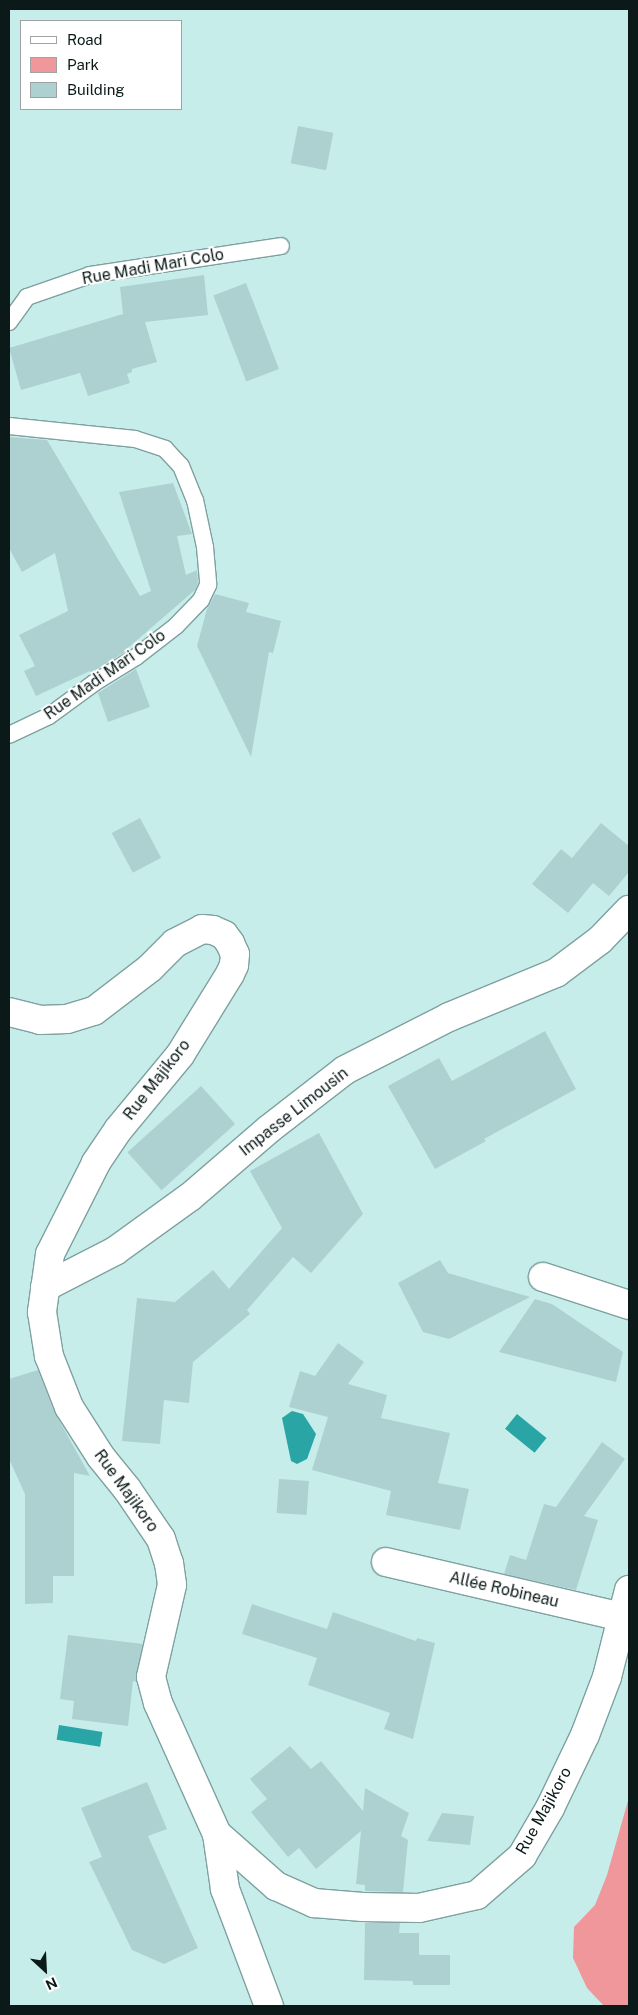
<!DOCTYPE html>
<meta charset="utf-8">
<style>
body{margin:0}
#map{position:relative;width:638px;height:2015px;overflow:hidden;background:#c7edeb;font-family:"Public Sans",sans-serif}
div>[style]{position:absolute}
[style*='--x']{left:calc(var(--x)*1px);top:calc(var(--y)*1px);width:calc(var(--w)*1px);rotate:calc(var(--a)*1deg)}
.green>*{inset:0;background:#f0979b}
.water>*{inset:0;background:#28a5a4;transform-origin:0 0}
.building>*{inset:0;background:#add1d0;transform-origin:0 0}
.roads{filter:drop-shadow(1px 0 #7ea1a0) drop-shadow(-1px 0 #7ea1a0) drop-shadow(0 1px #7ea1a0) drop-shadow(0 -1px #7ea1a0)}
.lane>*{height:16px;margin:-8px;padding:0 8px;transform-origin:8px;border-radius:8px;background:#fff}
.street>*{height:28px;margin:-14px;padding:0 14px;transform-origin:14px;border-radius:14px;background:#fff}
span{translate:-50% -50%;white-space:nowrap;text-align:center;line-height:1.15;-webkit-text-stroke:4px #fff;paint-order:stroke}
.street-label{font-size:16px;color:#0b1918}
.frame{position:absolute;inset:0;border:10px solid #0b1918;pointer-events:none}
.legend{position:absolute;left:20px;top:20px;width:162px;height:90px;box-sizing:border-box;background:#fff;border:1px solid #9da3a3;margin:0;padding:6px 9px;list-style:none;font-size:15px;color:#0b1918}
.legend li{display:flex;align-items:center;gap:10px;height:25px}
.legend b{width:25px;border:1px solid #9da3a3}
.north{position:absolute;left:20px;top:1945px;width:50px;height:50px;-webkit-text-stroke:4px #fff;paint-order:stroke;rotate:155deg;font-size:14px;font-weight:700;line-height:20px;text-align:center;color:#0b1918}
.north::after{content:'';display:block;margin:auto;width:18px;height:22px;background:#0b1918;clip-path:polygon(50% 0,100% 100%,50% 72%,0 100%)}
</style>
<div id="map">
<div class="green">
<div style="clip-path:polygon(629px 1797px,629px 2006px,604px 2006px,587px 1988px,573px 1958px,574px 1927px,595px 1905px,607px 1875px)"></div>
</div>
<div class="water">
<div style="clip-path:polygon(292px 1411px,303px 1414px,316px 1434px,307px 1459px,297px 1464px,291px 1461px,282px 1418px)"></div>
<div style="left:517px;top:1414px;width:38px;height:19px;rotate:39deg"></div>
<div style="left:59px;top:1725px;width:44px;height:15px;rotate:9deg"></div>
</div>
<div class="building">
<div style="left:298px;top:126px;width:36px;height:38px;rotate:11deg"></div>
<div style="clip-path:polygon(204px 275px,208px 315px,145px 322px,157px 362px,132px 369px,132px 372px,127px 374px,130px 383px,88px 396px,80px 373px,21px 390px,9px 348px,123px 314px,120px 287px)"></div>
<div style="left:246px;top:283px;width:92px;height:35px;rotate:69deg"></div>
<div style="clip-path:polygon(9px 437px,47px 440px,140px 596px,151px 591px,119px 492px,173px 483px,192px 534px,177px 536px,186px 575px,197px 570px,198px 583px,195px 590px,129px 647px,130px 649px,91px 673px,90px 671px,36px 696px,24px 671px,35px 666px,19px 635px,68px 611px,55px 553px,22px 572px,9px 548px)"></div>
<div style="clip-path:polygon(215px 594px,249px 603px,246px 612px,281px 621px,273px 653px,269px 652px,251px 757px,197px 646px,207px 609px)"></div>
<div style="clip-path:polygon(136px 669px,150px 707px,108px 722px,98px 693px)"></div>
<div style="left:140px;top:818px;width:45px;height:32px;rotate:62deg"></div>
<div style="clip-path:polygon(601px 823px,629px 846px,629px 872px,609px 896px,593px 883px,568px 913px,532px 884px,561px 849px,572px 858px)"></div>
<div style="clip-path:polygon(545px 1031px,576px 1089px,484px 1139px,486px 1141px,435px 1169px,388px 1086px,439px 1058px,452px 1081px)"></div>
<div style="left:201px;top:1086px;width:51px;height:99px;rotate:48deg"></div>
<div style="clip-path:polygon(319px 1133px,363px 1214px,311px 1273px,293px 1257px,247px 1310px,250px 1314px,193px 1362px,189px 1403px,164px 1400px,160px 1444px,122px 1441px,137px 1298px,175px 1302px,213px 1270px,229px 1289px,282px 1228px,250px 1171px)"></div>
<div style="clip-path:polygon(440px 1260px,448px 1273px,530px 1297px,449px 1339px,423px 1332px,398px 1283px)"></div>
<div style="clip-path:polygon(535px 1299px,552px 1304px,623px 1352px,616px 1382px,499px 1352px)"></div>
<div style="clip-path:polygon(338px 1343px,364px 1362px,348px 1384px,387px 1395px,381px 1418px,450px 1433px,438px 1483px,469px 1489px,460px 1530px,386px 1515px,391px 1491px,312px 1470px,328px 1417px,289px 1407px,300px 1371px,315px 1376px)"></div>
<div style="clip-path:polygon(38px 1370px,55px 1413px,90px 1476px,74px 1473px,74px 1576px,53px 1576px,53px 1603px,25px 1604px,25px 1494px,9px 1459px,9px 1379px)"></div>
<div style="clip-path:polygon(602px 1442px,625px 1459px,584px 1516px,598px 1520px,576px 1590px,504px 1574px,510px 1555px,526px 1560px,544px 1504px,556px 1507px)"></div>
<div style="left:279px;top:1479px;width:30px;height:34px;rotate:4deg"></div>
<div style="clip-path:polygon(252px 1604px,327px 1629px,333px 1612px,416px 1641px,417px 1638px,435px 1643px,413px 1739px,384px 1729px,390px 1713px,308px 1685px,317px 1658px,242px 1634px)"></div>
<div style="clip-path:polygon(68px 1635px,143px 1644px,136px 1682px,133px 1681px,128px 1726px,72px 1719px,74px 1701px,60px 1699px)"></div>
<div style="clip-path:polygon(290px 1746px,311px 1769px,321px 1761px,363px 1811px,365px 1788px,409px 1813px,401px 1836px,408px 1840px,403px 1892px,365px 1891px,365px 1885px,356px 1884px,361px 1831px,316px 1869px,299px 1848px,288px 1857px,251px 1812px,267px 1799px,250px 1779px)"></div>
<div style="clip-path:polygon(147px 1782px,167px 1829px,148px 1836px,198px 1948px,164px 1964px,132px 1950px,89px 1862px,102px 1857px,81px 1808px)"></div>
<div style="clip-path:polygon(442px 1813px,474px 1816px,470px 1845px,427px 1841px)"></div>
<div style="clip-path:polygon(365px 1923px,400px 1923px,399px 1933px,419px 1933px,419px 1955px,450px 1955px,450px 1985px,413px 1985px,413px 1981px,364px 1980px)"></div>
</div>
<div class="roads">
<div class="lane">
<div style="--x:9;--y:322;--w:31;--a:-54"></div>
<div style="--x:27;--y:297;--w:67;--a:-19.2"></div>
<div style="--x:90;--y:275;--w:193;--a:-8.6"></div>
<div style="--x:9;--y:426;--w:127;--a:5.9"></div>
<div style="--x:135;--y:439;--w:32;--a:18"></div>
<div style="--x:165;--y:449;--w:23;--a:47"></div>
<div style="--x:181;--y:466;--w:37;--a:68"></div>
<div style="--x:195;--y:500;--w:48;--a:78"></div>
<div style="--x:205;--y:547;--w:38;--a:85"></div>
<div style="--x:208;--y:585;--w:17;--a:115"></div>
<div style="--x:201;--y:600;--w:36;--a:134"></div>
<div style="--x:176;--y:626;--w:51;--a:142.2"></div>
<div style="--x:136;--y:657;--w:49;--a:148.2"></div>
<div style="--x:94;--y:683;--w:56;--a:143.7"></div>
<div style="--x:49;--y:716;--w:44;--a:154.6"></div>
</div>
<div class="street">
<div style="--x:9;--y:1012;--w:32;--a:14"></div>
<div style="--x:40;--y:1020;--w:27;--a:-2"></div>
<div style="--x:67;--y:1019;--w:28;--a:-17"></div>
<div style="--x:94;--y:1011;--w:71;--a:-37.5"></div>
<div style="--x:150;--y:968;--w:35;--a:-45"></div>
<div style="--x:175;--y:943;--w:30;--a:-27"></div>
<div style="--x:202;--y:929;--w:11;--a:5"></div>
<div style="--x:213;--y:930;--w:12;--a:24"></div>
<div style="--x:224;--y:935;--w:10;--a:53"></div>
<div style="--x:230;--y:943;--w:12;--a:66"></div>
<div style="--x:235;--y:954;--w:11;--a:95"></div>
<div style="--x:234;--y:965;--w:10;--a:114"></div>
<div style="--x:230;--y:974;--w:95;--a:121.7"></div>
<div style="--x:180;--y:1055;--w:97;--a:129.6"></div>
<div style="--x:118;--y:1130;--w:40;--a:124"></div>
<div style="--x:96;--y:1163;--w:102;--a:116.8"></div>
<div style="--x:50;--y:1254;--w:59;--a:97.9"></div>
<div style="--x:42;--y:1312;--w:45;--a:81"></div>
<div style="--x:49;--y:1356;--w:55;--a:68.6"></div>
<div style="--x:69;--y:1407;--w:59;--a:57.4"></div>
<div style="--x:101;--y:1457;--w:41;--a:50.9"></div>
<div style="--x:127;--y:1489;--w:60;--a:55.8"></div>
<div style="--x:161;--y:1539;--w:25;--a:72"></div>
<div style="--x:169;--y:1563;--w:22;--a:82"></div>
<div style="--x:172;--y:1585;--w:94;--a:102.9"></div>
<div style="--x:151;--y:1677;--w:27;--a:75"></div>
<div style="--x:158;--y:1703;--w:144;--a:65.8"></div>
<div style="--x:217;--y:1834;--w:79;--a:41.4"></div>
<div style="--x:276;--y:1886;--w:42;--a:24.1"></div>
<div style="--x:314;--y:1903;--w:49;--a:4.7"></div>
<div style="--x:363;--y:1907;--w:56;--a:1"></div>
<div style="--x:419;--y:1908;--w:59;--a:-12.6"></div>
<div style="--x:477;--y:1895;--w:60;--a:-40.9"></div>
<div style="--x:522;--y:1856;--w:56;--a:-59.7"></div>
<div style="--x:550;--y:1808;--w:81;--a:-64.4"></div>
<div style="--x:585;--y:1735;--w:62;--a:-69.2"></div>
<div style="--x:607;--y:1677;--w:90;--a:-75.8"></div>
<div style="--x:543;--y:1277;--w:90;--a:18"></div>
<div style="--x:45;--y:1287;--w:79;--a:-27.2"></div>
<div style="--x:115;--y:1251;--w:92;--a:-35.8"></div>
<div style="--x:190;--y:1197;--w:104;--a:-40.7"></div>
<div style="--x:269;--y:1129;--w:96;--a:-37.8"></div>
<div style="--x:345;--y:1070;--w:117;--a:-27"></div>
<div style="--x:449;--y:1017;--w:116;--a:-22.4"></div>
<div style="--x:556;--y:973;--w:55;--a:-36.9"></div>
<div style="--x:600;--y:940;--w:42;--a:-46"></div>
<div style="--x:386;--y:1562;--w:242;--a:13.1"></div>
<div style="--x:217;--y:1834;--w:56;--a:81.7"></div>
<div style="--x:225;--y:1889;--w:125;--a:69.4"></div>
</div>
</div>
<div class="street-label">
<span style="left:153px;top:267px;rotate:-10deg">Rue Madi Mari Colo</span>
<span style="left:105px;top:675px;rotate:-35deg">Rue Madi Mari Colo</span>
<span style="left:157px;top:1080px;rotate:-52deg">Rue Majikoro</span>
<span style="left:294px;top:1112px;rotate:-38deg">Impasse Limousin</span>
<span style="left:126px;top:1491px;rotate:54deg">Rue Majikoro</span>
<span style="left:504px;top:1590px;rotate:13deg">Allée Robineau</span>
<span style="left:544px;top:1811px;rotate:-61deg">Rue Majikoro</span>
</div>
<div class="frame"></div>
<ul class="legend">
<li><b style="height:6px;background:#fff"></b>Road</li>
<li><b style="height:14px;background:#f0979b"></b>Park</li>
<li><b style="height:14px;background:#add1d0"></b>Building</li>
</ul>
<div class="north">N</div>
</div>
